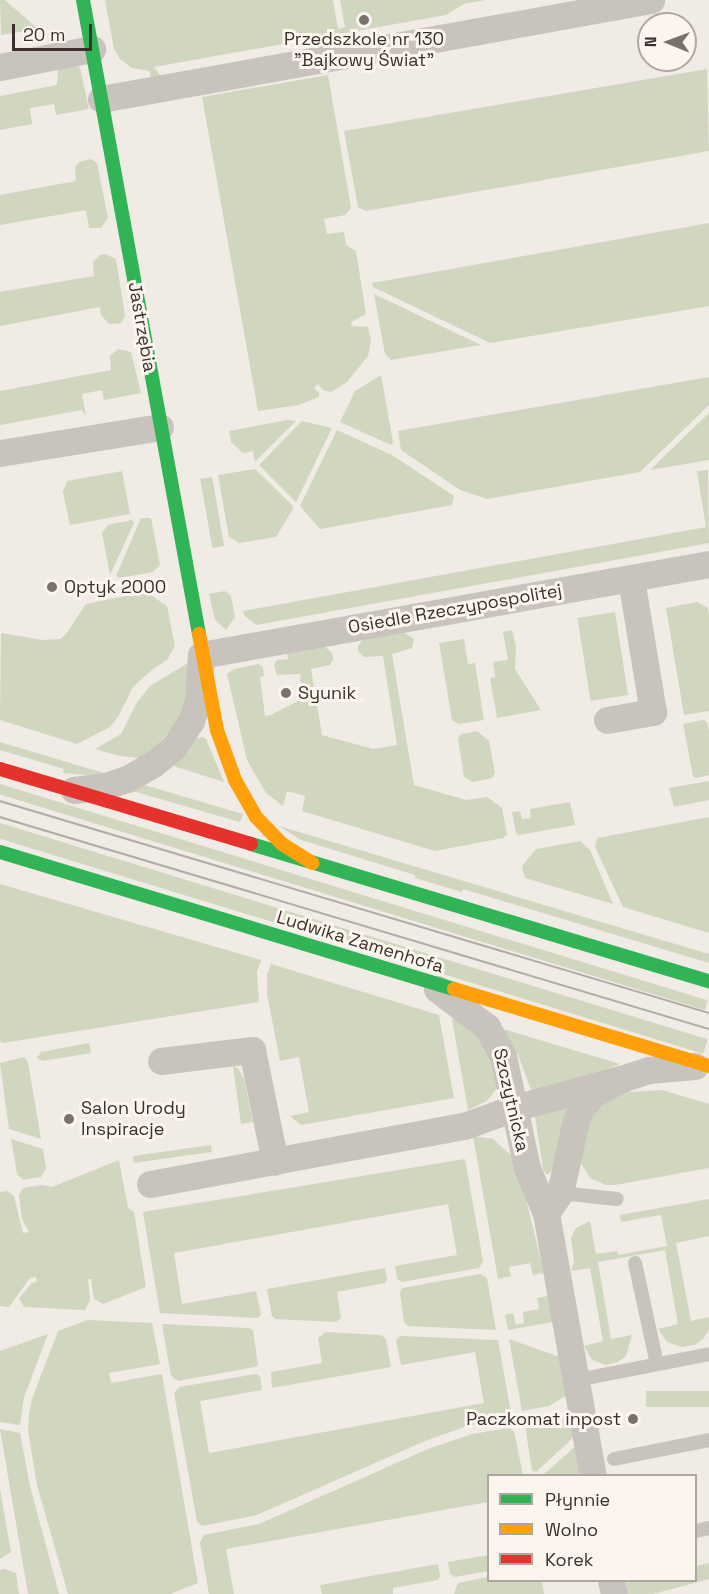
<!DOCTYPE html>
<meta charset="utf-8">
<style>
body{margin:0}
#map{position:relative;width:709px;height:1594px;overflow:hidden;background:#f0ebe5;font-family:"Space Grotesk",sans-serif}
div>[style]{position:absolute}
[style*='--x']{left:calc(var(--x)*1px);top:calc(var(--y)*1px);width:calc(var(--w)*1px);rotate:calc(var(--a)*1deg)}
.green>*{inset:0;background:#d1d6bf;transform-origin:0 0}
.lane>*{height:14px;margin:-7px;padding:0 7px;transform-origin:7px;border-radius:7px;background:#c9c3be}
.street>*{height:27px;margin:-13.5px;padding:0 13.5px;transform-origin:13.5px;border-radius:13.5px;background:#c9c3be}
.fast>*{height:14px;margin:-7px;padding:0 7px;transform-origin:7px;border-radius:7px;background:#30b455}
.slow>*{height:14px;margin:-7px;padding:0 7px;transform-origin:7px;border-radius:7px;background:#ff9f0a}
.jam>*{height:14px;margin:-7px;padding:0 7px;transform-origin:7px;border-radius:7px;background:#e5322d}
.tram>*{height:1.5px;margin:-0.75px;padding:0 0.75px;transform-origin:0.75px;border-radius:0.75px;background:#b1aca8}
.dots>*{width:16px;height:16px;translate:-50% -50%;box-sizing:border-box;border:3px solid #fbf5ee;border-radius:50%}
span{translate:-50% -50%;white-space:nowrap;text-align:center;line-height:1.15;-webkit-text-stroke:6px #fbf5ee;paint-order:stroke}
.poi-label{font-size:18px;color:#3b302b}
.left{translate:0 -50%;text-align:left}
.right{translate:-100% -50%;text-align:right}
.street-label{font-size:18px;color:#3b302b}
.legend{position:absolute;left:487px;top:1474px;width:210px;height:108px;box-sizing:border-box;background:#fbf5ee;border:2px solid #aea6a0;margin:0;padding:8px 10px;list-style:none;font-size:18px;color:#3b302b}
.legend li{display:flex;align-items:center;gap:12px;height:30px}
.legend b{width:30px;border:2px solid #aea6a0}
.north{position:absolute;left:637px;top:12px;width:60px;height:60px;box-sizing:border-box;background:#fbf5ee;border:2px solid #aea6a0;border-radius:50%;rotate:271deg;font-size:16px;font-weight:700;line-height:24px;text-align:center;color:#3b302b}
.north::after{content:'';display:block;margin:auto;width:21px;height:27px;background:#7a716c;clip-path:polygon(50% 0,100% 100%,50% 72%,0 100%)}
.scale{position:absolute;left:12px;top:24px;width:80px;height:27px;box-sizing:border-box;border:3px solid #3b302b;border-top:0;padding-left:8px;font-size:18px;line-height:21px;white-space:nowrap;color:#3b302b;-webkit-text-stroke:4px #fbf5ee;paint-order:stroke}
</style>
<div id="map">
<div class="green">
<div style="clip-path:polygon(0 0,5px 0,38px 29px,1px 35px)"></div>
<div style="clip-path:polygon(105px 0,333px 0,338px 29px,345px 27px,340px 0,485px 0,464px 4px,446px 15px,154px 67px,162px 78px,150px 80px,150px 71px,132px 68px,120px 59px,114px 49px)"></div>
<div style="clip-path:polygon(75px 64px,80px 68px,89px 109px,56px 115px,54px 104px,30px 108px,32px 124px,0 130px,0 96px,57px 85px,58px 70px,62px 65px)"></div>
<div style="clip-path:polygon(707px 69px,709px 151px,366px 211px,358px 207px,344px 131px)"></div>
<div style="clip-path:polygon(328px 75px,351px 208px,345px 215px,324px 219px,327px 234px,344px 232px,346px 245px,356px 251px,366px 314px,351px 322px,352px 326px,368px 327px,371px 341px,368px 356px,347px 382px,331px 392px,323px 390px,318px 384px,314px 388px,319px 393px,319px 397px,299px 405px,258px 411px,202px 97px)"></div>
<div style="clip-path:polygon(91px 159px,97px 163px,108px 218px,101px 228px,89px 228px,86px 210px,0 225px,0 195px,76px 181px,75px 167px,79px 162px)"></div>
<div style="clip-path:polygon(709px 223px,709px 306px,490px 343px,373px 287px,372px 283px)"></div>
<div style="clip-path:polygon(105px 254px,116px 259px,125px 316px,121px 323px,109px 324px,101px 315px,100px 307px,0 326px,0 292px,94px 276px,93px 262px,100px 255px)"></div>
<div style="clip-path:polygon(374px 294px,481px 345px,391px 360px,385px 354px)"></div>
<div style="clip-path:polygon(118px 349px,131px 352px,141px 393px,104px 400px,102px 390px,82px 394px,86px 416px,82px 410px,0 425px,0 391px,111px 370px,110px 356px)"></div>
<div style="clip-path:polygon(381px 375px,393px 442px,391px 445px,340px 422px,355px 391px)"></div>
<div style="clip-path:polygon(709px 377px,709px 405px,640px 472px,487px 499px,460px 490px,401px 450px,398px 431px)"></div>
<div style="clip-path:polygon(709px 413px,709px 460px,650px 470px)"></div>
<div style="clip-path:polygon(287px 420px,296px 421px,255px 462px,253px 451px,243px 453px,231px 442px,229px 431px)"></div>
<div style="clip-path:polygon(302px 421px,332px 428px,296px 502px,259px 465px)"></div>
<div style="clip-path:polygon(337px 430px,392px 455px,454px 496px,452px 505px,320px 529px,300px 506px)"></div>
<div style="clip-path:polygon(255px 469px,294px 507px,276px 537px,239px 543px,229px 537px,218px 475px)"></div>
<div style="clip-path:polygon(708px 470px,709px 543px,256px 625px,245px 616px,243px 611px,706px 527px,697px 471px)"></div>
<div style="clip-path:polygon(122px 471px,130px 514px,70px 525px,63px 492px,67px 481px)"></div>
<div style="left:212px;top:477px;width:70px;height:12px;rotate:80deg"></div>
<div style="clip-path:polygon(141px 518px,151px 518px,160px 565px,153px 572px,120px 578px,116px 576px)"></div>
<div style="clip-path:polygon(132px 520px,134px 523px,110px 575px,102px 533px,108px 525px)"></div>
<div style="clip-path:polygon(225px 591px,231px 596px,235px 617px,226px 630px,215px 620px,209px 594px)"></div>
<div style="clip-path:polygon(146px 592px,167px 606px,175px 646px,167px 660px,153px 669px,133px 687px,118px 717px,110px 727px,77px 744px,0 720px,1px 633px,43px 640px,60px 639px,66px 634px,86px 604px)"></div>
<div style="clip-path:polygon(697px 602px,708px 608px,709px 616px,709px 711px,684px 715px,666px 608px)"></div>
<div style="left:615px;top:612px;width:84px;height:38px;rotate:81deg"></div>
<div style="clip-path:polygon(512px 630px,516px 646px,515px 669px,541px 710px,497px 718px,490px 678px,495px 677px,493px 662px,508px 660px,503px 632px)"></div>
<div style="clip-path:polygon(403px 632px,414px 639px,412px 648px,392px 654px,414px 785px,466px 800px,487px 797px,502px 808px,507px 835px,503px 838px,435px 851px,302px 811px,305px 796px,287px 791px,283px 806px,266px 793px,247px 760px,227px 674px,234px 669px,258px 664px,263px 667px,264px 676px,260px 677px,265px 716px,271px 715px,302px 699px,300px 674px,277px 675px,274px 665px,277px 660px,288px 659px,287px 653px,324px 646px,332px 653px,333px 659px,330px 665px,311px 669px,322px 735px,373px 749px,397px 745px,383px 656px,364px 657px,358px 651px,358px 646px,364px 638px)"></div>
<div style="clip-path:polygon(464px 639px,468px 664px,475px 663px,484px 720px,459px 724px,452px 720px,439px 643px)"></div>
<div style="clip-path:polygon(188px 663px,187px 692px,178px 719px,162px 740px,141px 758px,120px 756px,95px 749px,121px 734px,136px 704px,150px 686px)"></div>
<div style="clip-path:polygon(703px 720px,707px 722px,709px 731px,709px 775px,696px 778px,693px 776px,683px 724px)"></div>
<div style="clip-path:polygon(477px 731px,489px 741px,495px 773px,492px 778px,473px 782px,464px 777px,458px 739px,461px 734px)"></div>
<div style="clip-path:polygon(202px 737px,206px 739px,224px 782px,170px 765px,195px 739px)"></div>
<div style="clip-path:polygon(0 742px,107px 774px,85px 775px,63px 773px,64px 769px,0 750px)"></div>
<div style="clip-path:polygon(709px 781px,709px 800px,674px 807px,669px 788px)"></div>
<div style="left:0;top:784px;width:740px;height:10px;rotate:17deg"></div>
<div style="clip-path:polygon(141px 784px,243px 814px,240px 822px,129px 790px)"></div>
<div style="clip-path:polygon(570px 802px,575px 825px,519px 835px,516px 833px,512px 812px,520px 811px,522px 819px,531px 818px,530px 809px)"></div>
<div style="clip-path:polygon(709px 817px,709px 933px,623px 907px,595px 847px,597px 838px)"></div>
<div style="left:0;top:823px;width:740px;height:15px;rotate:17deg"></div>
<div style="clip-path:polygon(279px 826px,709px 954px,709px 963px,463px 889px,462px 892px,415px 878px,415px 875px,301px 840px)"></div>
<div style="clip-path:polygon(580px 841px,590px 850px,613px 904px,525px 878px,522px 866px,536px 849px)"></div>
<div style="clip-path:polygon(0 884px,261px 960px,257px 972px,259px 1002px,3px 1043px,0 1041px)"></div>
<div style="clip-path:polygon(271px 964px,439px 1015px,454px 1098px,301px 1125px,290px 1116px,309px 1112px,299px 1057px,280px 1061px,267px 994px,267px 975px)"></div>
<div style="clip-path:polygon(452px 1019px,462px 1020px,486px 1042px,497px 1088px,487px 1101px,468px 1110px)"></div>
<div style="clip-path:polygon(503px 1029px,620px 1064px,579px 1081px,531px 1090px,518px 1055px)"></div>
<div style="clip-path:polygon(89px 1043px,91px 1053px,42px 1061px,37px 1058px,41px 1052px)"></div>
<div style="clip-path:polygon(24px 1057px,28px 1062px,41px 1139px,9px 1129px,0 1063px)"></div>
<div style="clip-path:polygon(233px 1066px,238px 1068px,244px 1079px,253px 1122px,241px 1124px)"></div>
<div style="clip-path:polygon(627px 1084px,630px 1092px,662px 1090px,709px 1104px,709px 1168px,615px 1185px,606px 1185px,590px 1178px,577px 1157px,591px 1111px)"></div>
<div style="clip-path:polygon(565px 1105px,567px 1109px,552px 1171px,547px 1175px,543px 1169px,535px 1116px)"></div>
<div style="clip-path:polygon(473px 1136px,493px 1139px,512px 1156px,519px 1170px,544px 1273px,533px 1275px,530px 1263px,509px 1267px,511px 1276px,498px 1279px)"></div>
<div style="clip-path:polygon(11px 1139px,43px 1149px,46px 1168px,41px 1177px,23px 1180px,17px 1174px)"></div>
<div style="left:211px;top:1145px;width:7px;height:79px;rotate:82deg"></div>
<div style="clip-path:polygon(465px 1159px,483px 1261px,479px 1268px,402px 1282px,397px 1279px,395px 1266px,457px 1255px,448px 1204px,174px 1253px,182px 1304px,256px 1291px,261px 1315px,258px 1318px,160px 1313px,143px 1212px)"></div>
<div style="clip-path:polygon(119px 1160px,128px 1208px,134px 1212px,146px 1287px,103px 1304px,94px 1299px,91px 1279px,88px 1279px,90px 1300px,85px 1310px,24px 1307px,19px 1298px,32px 1283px,37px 1282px,36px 1277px,30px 1278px,9px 1307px,0 1306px,0 1192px,7px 1191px,14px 1196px,23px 1233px,29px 1232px,22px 1219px,19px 1195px,23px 1188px,42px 1185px,52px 1187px)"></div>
<div style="clip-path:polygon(709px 1199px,709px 1236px,676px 1243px,691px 1321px,709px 1317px,709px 1329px,704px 1338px,695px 1345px,682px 1347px,667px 1342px,658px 1329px,678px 1324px,665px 1250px,598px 1262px,611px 1339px,632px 1335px,626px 1356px,618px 1362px,606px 1365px,592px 1360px,584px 1346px,603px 1341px,590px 1268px,571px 1271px,574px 1261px,571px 1238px,576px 1228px,590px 1221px,596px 1254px,617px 1251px,618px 1255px,667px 1246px,661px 1215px,621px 1222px,620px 1215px)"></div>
<div style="clip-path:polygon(385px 1268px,387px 1279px,385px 1283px,337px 1292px,341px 1318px,336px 1322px,275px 1319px,272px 1316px,267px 1289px)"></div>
<div style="clip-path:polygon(480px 1274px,487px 1278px,496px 1330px,408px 1326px,404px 1322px,400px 1293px,402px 1288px)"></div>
<div style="clip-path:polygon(548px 1296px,553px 1322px,508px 1330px,505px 1315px,513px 1313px,516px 1325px,524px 1323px,523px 1312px,539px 1309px,537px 1298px)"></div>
<div style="clip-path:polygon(88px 1320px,152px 1323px,160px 1364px,109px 1373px,111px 1383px,162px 1374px,198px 1583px,170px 1594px,68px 1594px,37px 1485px,28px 1430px,29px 1414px,32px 1399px,58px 1331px)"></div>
<div style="clip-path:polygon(162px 1324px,248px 1328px,253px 1330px,258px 1365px,255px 1367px,178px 1381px,171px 1376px)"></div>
<div style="clip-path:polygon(326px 1332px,381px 1335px,386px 1339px,391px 1367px,272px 1388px,271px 1372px,322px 1363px,318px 1338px)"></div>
<div style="clip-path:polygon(48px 1334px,24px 1397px,20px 1425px,0 1422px,0 1351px)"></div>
<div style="clip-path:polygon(400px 1336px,498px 1340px,511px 1413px,507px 1419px,470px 1425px,425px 1441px,257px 1515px,202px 1526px,197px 1522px,174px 1393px,179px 1387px,256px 1374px,260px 1376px,262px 1390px,200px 1401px,209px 1453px,484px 1403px,475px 1352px,401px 1365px,396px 1340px)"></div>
<div style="clip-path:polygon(509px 1339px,560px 1357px,567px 1395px,549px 1406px,522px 1411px)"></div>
<div style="left:709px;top:1391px;width:16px;height:63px;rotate:90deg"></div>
<div style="clip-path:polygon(551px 1413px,572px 1419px,575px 1436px,536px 1472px,532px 1470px,524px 1419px)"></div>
<div style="clip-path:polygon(509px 1428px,514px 1431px,523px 1475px,488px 1476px,488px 1502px,226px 1549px,234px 1594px,209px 1594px,200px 1543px,204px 1535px,259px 1524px,428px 1449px,472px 1434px)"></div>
<div style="clip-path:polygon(0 1429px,20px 1433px,30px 1486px,59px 1594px,28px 1594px)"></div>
<div style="clip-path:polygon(577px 1445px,582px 1475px,543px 1475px)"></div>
<div style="clip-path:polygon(0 1489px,11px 1552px,0 1559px)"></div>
<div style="clip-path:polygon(488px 1555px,488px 1571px,455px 1577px,450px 1574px,448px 1562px)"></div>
<div style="clip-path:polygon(709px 1563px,709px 1579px,653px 1594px,628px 1594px,626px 1581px,696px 1580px,696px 1566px)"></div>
<div style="clip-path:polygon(438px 1564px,440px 1576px,438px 1580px,393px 1588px,393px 1594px,322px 1594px,320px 1585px)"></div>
<div style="clip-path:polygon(5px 1569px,16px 1573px,19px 1594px,0 1594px,0 1570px)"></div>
<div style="clip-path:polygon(488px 1577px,488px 1580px,542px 1581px,544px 1594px,454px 1594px,458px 1583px)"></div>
</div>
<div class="lane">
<div style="--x:560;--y:1193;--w:57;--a:6"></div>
<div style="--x:635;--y:1263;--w:103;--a:77.7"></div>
<div style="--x:577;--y:1380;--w:135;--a:-11.1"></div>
<div style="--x:614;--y:1459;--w:97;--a:-11.3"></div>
<div style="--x:696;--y:1531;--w:13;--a:-13"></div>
</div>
<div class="street">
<div style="--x:0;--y:67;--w:94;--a:-11.1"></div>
<div style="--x:101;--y:99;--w:559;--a:-10.2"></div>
<div style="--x:0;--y:453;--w:162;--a:-9.2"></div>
<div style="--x:607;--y:720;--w:47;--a:-9.9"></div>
<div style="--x:653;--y:712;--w:135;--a:-99.4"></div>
<div style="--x:74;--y:790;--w:31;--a:-7"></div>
<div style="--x:105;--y:786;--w:23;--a:-18"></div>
<div style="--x:127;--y:779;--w:30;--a:-30"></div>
<div style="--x:153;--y:764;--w:27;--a:-39"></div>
<div style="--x:174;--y:747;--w:31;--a:-57"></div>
<div style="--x:191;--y:721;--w:22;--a:-72"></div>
<div style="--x:198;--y:700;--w:45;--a:-86.2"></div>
<div style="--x:201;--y:655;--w:516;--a:-10.16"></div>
<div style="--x:437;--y:989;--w:63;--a:37.2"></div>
<div style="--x:487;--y:1027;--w:33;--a:61"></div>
<div style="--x:503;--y:1056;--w:115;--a:77.9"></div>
<div style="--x:527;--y:1168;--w:49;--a:67.1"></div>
<div style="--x:546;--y:1213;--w:267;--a:79.9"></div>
<div style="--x:161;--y:1061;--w:92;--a:-6.9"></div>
<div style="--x:252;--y:1050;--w:114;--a:78.4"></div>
<div style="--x:150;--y:1184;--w:319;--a:-10.5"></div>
<div style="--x:464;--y:1126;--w:53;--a:-19.8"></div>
<div style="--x:514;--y:1108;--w:111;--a:-15.2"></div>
<div style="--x:546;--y:1213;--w:24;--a:-55"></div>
<div style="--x:560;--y:1193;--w:71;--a:-77.7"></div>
<div style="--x:575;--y:1124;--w:17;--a:-69"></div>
<div style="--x:581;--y:1108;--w:18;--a:-49"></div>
<div style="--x:593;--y:1094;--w:32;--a:-28"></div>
<div style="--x:621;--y:1079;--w:29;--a:-18"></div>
<div style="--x:649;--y:1070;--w:46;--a:-5"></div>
<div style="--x:611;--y:1580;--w:14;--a:78"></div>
</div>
<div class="fast">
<div style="--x:83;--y:0;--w:645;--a:79.63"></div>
<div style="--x:251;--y:844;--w:478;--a:16.7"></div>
<div style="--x:0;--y:852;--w:474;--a:16.8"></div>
</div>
<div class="slow">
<div style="--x:199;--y:634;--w:98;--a:79.4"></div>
<div style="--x:217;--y:730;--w:53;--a:70.2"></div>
<div style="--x:235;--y:780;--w:43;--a:60.4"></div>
<div style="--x:256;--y:817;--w:37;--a:46"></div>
<div style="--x:282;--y:844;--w:36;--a:32"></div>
<div style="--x:454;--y:989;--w:266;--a:16.8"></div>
</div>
<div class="jam">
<div style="--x:0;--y:769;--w:262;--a:16.6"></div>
</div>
<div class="tram">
<div style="--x:0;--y:801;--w:740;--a:16.65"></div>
<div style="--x:0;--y:817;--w:740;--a:16.65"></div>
</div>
<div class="dots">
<div style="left:364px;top:20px;background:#7a716c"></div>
<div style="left:52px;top:587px;background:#7a716c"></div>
<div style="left:286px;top:693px;background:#7a716c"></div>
<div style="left:69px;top:1119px;background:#7a716c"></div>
<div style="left:633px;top:1419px;background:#7a716c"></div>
</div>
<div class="poi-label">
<span style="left:364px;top:50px">Przedszkole nr 130<br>"Bajkowy Świat"</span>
<span class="left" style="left:64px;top:587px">Optyk 2000</span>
<span class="left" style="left:298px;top:693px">Syunik</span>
<span class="left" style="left:81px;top:1119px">Salon Urody<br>Inspiracje</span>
<span class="right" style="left:621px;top:1419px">Paczkomat inpost</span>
</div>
<div class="street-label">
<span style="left:142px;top:327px;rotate:80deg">Jastrzębia</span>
<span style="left:455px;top:609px;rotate:-10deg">Osiedle Rzeczypospolitej</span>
<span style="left:360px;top:942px;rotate:17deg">Ludwika Zamenhofa</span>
<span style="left:511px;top:1100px;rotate:77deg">Szczytnicka</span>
</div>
<ul class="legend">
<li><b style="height:8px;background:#30b455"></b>Płynnie</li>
<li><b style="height:8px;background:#ff9f0a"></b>Wolno</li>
<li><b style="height:8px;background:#e5322d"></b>Korek</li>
</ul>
<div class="north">N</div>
<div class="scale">20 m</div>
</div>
